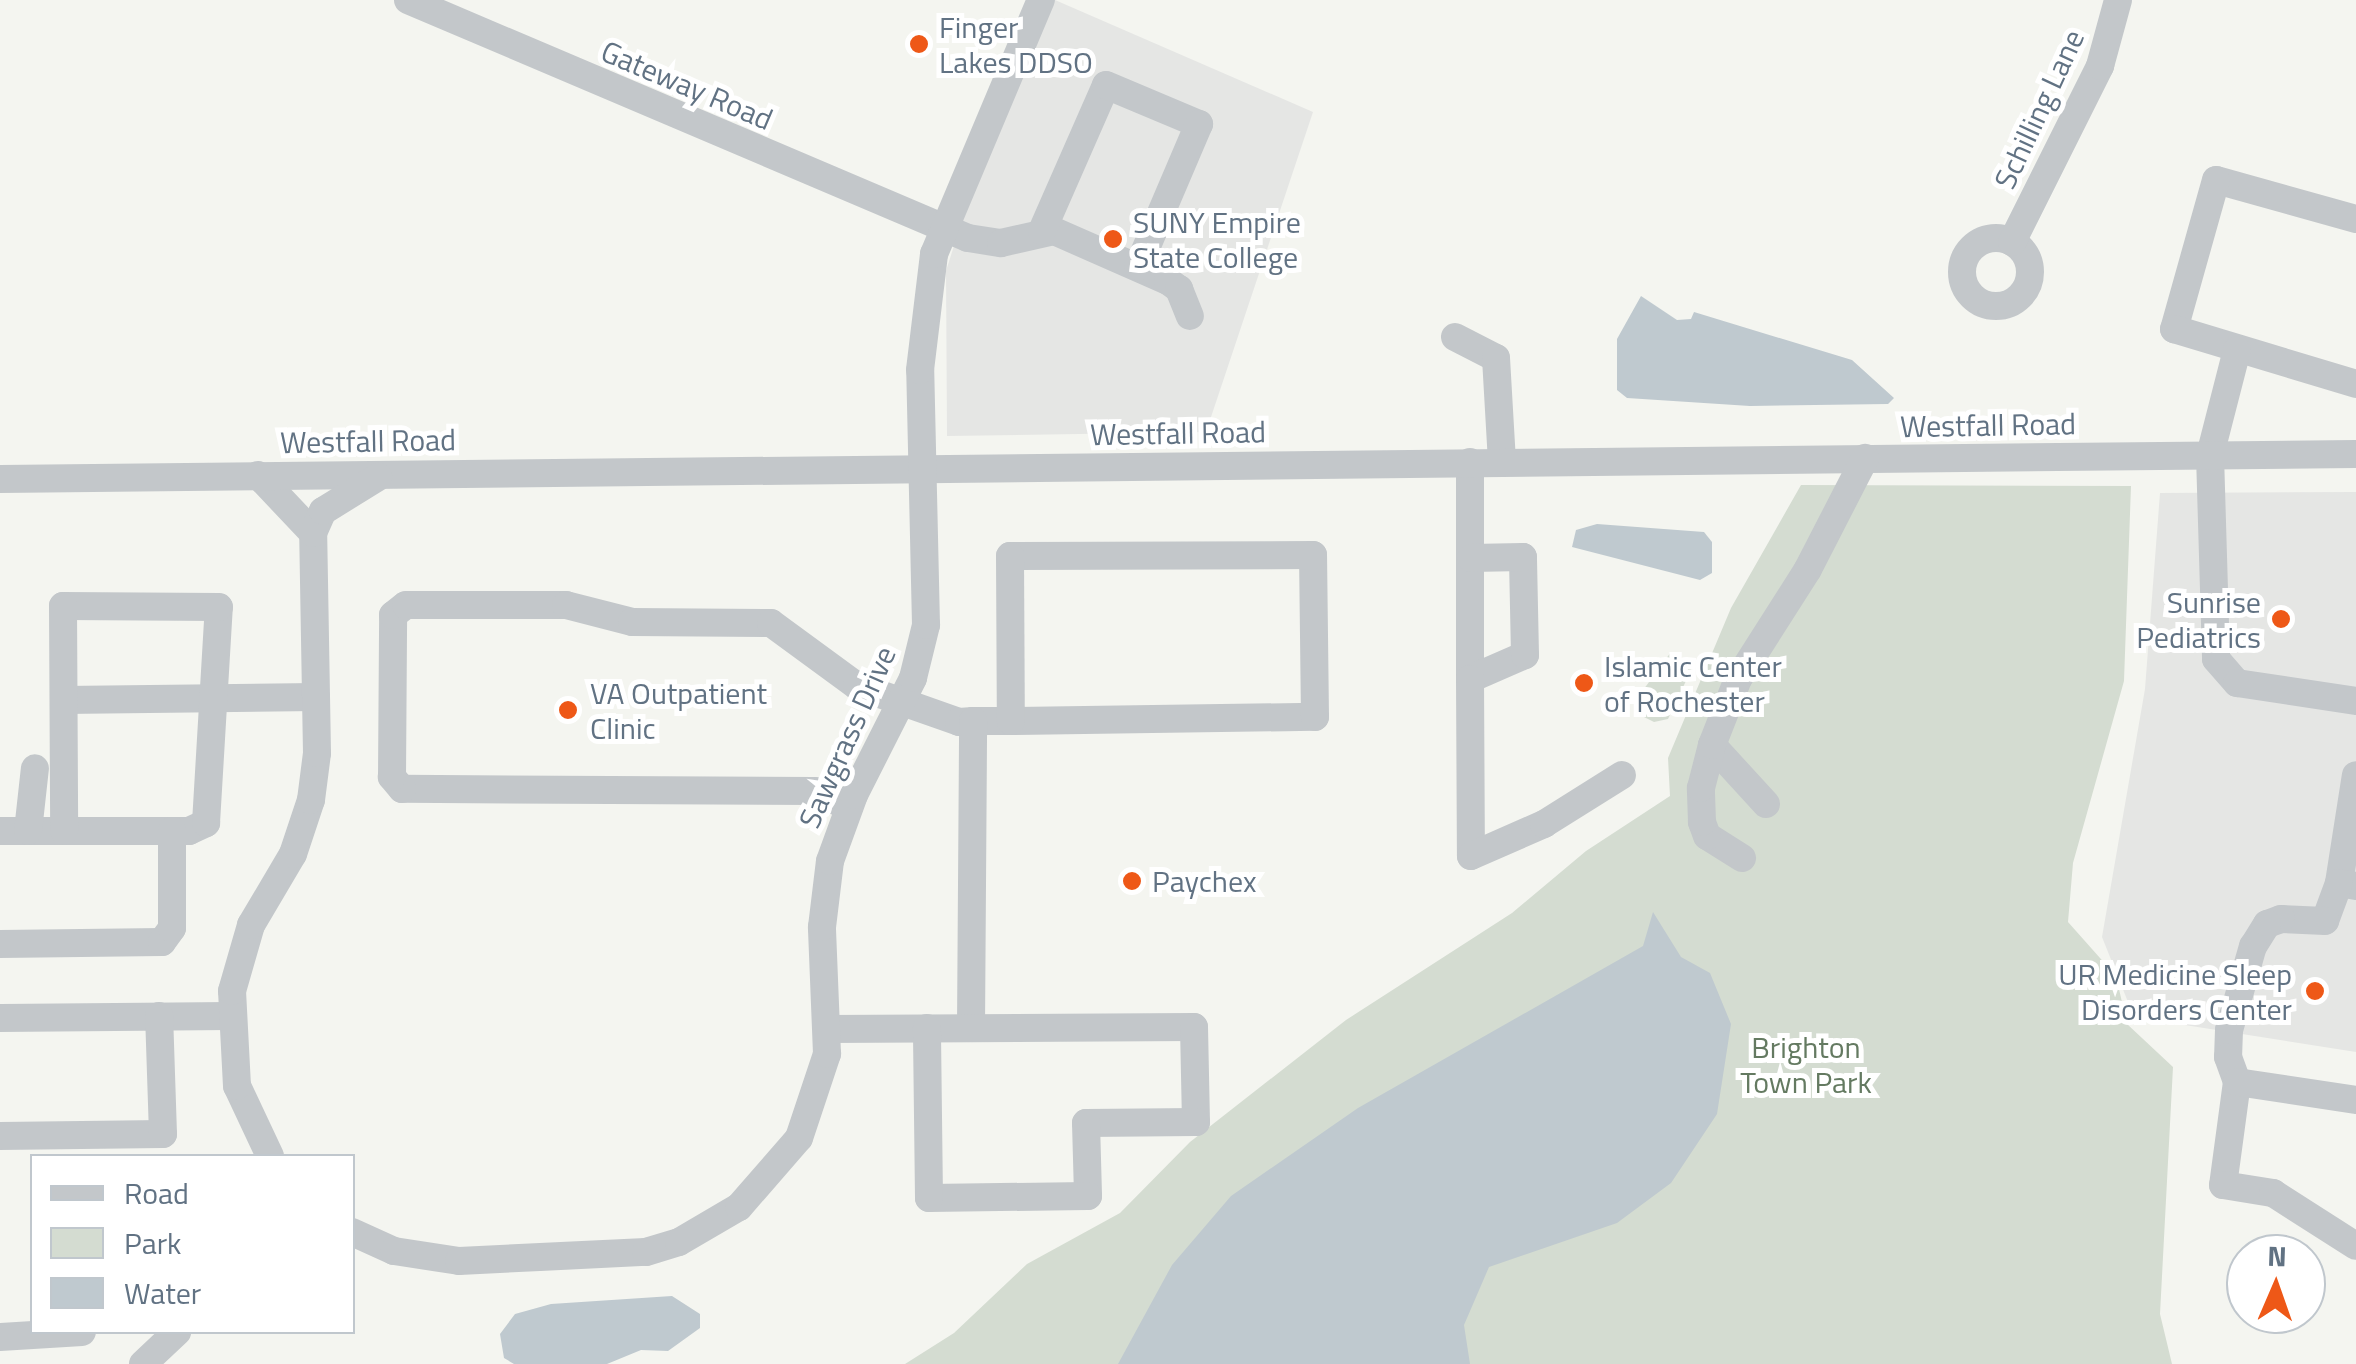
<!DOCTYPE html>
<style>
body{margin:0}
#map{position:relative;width:2356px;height:1364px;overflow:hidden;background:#f4f5f0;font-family:"Titillium Web",sans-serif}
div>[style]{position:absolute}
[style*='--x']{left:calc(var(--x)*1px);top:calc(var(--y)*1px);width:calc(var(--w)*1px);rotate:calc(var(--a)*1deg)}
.built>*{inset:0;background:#e5e6e4}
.green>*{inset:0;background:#d4dcd1}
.water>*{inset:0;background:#bfc9cf}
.minor>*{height:28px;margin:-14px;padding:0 14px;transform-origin:14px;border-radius:14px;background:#c3c7ca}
.minor>.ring{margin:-14px;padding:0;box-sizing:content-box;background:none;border:28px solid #c3c7ca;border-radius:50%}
.dots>*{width:28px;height:28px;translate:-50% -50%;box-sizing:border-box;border:5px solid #fff;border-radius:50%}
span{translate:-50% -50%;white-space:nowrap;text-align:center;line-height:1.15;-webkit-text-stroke:10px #fff;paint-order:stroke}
.poi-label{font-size:30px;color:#617283}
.left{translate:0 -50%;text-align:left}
.right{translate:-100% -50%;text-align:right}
.street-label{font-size:30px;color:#617283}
.park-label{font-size:30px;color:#647a61}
.legend{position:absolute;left:30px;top:1154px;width:325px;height:180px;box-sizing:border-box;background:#fff;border:2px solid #c0c7cd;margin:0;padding:12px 18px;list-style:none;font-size:30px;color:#617283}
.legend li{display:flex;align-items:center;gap:20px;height:50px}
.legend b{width:50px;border:2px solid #c0c7cd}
.north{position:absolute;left:2226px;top:1234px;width:100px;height:100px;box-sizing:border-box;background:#fff;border:2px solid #c0c7cd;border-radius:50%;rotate:2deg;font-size:28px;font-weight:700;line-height:40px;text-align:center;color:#617283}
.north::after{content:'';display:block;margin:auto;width:35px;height:45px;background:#ee5817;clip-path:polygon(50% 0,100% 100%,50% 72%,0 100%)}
</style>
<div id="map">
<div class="built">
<div style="clip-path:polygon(1055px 0,1313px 112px,1206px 432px,947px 436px,946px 271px,966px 208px)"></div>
<div style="clip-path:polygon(2356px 492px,2356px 1052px,2134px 1017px,2102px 937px,2145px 689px,2160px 493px)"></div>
</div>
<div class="green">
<div style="clip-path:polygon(1801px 485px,2131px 486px,2124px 681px,2073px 863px,2068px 922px,2116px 976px,2127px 1024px,2173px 1067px,2160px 1314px,2172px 1364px,905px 1364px,954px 1333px,1027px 1264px,1120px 1213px,1190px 1142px,1346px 1020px,1512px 913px,1586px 851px,1670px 796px,1668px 758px,1731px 608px)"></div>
<div style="clip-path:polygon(1671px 652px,1693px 666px,1668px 719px,1654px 722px,1638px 714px,1638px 697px)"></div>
</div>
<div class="water">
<div style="clip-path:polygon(1641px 296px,1677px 320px,1691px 319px,1694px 312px,1852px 360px,1894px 398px,1888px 404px,1750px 406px,1627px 398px,1617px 390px,1617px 339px)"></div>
<div style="clip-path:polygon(1597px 524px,1704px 532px,1712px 542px,1712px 573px,1700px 580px,1572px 547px,1576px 530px)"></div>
<div style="clip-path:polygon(1653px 912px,1681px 957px,1710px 973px,1731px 1024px,1717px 1114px,1671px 1183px,1617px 1223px,1489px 1267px,1464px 1325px,1470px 1364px,1118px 1364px,1172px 1265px,1231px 1196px,1358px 1108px,1643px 946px)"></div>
<div style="clip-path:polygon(672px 1296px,700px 1314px,700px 1328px,668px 1351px,641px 1350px,607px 1364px,514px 1364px,504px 1358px,500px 1334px,515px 1314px,551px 1304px)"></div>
</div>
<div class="minor">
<div style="--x:408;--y:0;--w:608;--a:23.03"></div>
<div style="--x:968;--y:238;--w:33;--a:9"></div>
<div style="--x:1001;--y:243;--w:54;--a:-12.8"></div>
<div style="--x:1054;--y:231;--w:124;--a:23.7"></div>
<div style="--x:1168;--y:281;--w:14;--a:36"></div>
<div style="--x:1179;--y:289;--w:29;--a:68"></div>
<div style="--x:2356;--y:219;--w:145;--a:-164.4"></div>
<div style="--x:2216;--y:180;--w:155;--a:105.7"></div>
<div style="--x:2174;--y:329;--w:190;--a:16.8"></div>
<div style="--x:1042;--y:231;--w:159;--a:-66.3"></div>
<div style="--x:1106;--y:85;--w:101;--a:22.8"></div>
<div style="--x:1199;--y:124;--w:155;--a:113.1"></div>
<div class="ring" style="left:1962px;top:238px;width:40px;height:40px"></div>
<div style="--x:2012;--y:242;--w:197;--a:-63.4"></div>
<div style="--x:2100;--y:66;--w:68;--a:-74.7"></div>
<div style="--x:1455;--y:337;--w:46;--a:27.1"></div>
<div style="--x:1496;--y:358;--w:104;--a:86.7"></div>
<div style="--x:2237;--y:350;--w:108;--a:104.4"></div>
<div style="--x:2210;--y:455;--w:204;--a:88.3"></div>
<div style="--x:2216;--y:659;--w:32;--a:49"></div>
<div style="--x:2237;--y:683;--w:120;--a:8.6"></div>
<div style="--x:1470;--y:462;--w:217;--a:90"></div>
<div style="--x:1470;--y:679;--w:60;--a:-23.6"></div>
<div style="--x:1525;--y:655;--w:98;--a:-91.2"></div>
<div style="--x:1523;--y:557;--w:52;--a:178.9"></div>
<div style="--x:258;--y:475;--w:80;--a:46.5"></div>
<div style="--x:0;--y:479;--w:2356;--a:-0.61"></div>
<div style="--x:1470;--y:679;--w:177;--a:89.7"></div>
<div style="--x:1471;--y:856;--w:80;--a:-23.7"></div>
<div style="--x:1544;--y:824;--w:92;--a:-32.1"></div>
<div style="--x:64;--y:700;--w:252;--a:-0.7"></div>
<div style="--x:1712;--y:745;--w:80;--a:47.5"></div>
<div style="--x:849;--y:807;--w:38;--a:-155"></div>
<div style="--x:814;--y:791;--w:412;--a:-179.7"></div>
<div style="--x:402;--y:789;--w:16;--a:-130"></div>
<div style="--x:392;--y:777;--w:162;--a:-89.6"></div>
<div style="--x:393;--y:615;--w:16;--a:-38"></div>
<div style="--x:406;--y:605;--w:160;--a:0"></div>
<div style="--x:566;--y:605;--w:68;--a:14.4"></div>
<div style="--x:632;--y:622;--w:139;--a:0.4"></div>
<div style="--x:771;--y:623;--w:107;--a:36.2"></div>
<div style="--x:857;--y:686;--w:108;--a:19.4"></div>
<div style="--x:959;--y:722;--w:14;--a:-4"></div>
<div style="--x:973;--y:721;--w:38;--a:0"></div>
<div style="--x:1011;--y:721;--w:304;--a:-0.8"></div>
<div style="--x:1315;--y:717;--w:162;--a:-90.7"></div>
<div style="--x:1313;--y:555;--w:303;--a:179.8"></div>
<div style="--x:1010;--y:556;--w:165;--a:89.7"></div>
<div style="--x:0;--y:831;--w:189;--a:0"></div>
<div style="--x:189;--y:831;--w:19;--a:-25"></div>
<div style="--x:206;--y:823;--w:216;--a:-86.6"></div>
<div style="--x:219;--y:607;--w:156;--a:-179.6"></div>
<div style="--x:63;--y:606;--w:225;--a:89.7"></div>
<div style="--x:28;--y:831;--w:63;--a:-83.7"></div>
<div style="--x:1742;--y:858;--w:41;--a:-147.8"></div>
<div style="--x:1707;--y:836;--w:15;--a:-110"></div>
<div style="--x:1702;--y:822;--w:34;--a:-92"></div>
<div style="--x:1701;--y:788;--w:44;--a:-75.7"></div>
<div style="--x:1712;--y:745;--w:71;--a:-68.5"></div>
<div style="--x:1738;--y:679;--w:130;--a:-57.5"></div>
<div style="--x:1808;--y:569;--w:125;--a:-62.8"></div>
<div style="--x:2339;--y:883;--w:109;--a:-81.1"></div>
<div style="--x:2356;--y:886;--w:17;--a:-170"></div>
<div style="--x:2339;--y:883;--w:40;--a:110.2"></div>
<div style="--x:2325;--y:921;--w:44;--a:-177.4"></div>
<div style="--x:2281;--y:919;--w:15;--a:160"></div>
<div style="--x:2267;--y:924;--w:26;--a:122"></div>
<div style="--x:2253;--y:946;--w:87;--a:105.9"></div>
<div style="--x:2229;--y:1030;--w:27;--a:92"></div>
<div style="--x:2228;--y:1057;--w:27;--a:70"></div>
<div style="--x:2237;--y:1082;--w:104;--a:97.7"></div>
<div style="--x:2223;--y:1185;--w:51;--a:9.1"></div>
<div style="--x:2273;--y:1193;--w:98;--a:32.6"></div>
<div style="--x:0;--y:944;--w:162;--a:-0.7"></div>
<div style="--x:162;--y:942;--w:17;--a:-54"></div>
<div style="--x:172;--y:928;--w:97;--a:-90"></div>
<div style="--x:0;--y:1018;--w:230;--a:-0.5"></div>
<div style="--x:971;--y:1028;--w:307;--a:-89.6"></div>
<div style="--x:828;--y:1029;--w:366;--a:-0.3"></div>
<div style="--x:1194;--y:1027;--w:95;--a:88.8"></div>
<div style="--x:1196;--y:1122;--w:110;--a:179.5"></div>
<div style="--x:1086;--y:1123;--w:73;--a:88.4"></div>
<div style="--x:1088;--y:1196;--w:159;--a:179.3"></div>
<div style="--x:929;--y:1198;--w:170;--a:-90.7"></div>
<div style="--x:2237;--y:1082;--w:120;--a:8.6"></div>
<div style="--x:0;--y:1136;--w:163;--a:-0.7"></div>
<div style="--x:163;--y:1134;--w:118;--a:-91.9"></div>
<div style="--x:270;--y:1156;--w:77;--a:-115.2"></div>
<div style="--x:237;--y:1086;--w:95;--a:-93"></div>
<div style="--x:232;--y:991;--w:69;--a:-73.9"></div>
<div style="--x:251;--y:925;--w:82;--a:-59.4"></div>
<div style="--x:293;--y:854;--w:57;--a:-71.6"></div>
<div style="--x:311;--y:800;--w:47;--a:-82.7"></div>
<div style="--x:317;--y:753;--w:220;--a:-91"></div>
<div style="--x:313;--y:533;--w:24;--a:-66"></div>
<div style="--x:323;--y:511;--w:65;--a:-31.7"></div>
<div style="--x:352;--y:1232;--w:46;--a:24.3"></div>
<div style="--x:394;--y:1251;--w:66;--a:8.7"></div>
<div style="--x:459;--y:1261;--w:187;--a:-2.8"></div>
<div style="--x:646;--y:1252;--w:34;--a:-17"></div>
<div style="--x:679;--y:1242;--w:69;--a:-30.3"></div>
<div style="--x:739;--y:1207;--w:91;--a:-49"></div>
<div style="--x:799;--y:1138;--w:89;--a:-71.6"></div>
<div style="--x:827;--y:1054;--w:127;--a:-92.3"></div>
<div style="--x:822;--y:927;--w:66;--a:-83.1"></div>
<div style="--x:830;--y:861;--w:70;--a:-70"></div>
<div style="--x:854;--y:795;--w:131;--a:-63.2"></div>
<div style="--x:913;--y:678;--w:55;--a:-76.2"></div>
<div style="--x:926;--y:625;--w:255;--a:-91.3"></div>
<div style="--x:920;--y:370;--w:117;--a:-83.1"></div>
<div style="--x:934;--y:254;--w:276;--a:-67.2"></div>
<div style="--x:0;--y:1337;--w:82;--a:-3.5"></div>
<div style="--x:143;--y:1364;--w:47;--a:-43.3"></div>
</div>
<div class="dots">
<div style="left:919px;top:44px;background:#ee5817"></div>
<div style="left:1113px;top:239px;background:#ee5817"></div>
<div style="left:2281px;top:619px;background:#ee5817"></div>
<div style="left:1584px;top:683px;background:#ee5817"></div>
<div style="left:568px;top:710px;background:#ee5817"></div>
<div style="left:1132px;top:881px;background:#ee5817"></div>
<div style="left:2315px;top:991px;background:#ee5817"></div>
</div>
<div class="poi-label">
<span class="left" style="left:939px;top:44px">Finger<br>Lakes DDSO</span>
<span class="left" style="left:1133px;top:239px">SUNY Empire<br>State College</span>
<span class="right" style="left:2261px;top:619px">Sunrise<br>Pediatrics</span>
<span class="left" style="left:1604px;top:683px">Islamic Center<br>of Rochester</span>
<span class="left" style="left:590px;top:710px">VA Outpatient<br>Clinic</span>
<span class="left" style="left:1152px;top:881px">Paychex</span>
<span class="right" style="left:2292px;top:991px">UR Medicine Sleep<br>Disorders Center</span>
</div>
<div class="street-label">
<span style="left:687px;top:85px;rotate:23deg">Gateway Road</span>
<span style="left:2039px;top:109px;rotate:-65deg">Schilling Lane</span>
<span style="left:1988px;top:425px;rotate:-1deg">Westfall Road</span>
<span style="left:1178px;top:433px;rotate:-1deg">Westfall Road</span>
<span style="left:368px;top:441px;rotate:-1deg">Westfall Road</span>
<span style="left:847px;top:737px;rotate:-66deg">Sawgrass Drive</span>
</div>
<div class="park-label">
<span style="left:1806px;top:1064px">Brighton<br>Town Park</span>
</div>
<ul class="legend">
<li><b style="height:12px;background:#c3c7ca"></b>Road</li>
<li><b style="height:28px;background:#d4dcd1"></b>Park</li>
<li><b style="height:28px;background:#bfc9cf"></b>Water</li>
</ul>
<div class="north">N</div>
</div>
